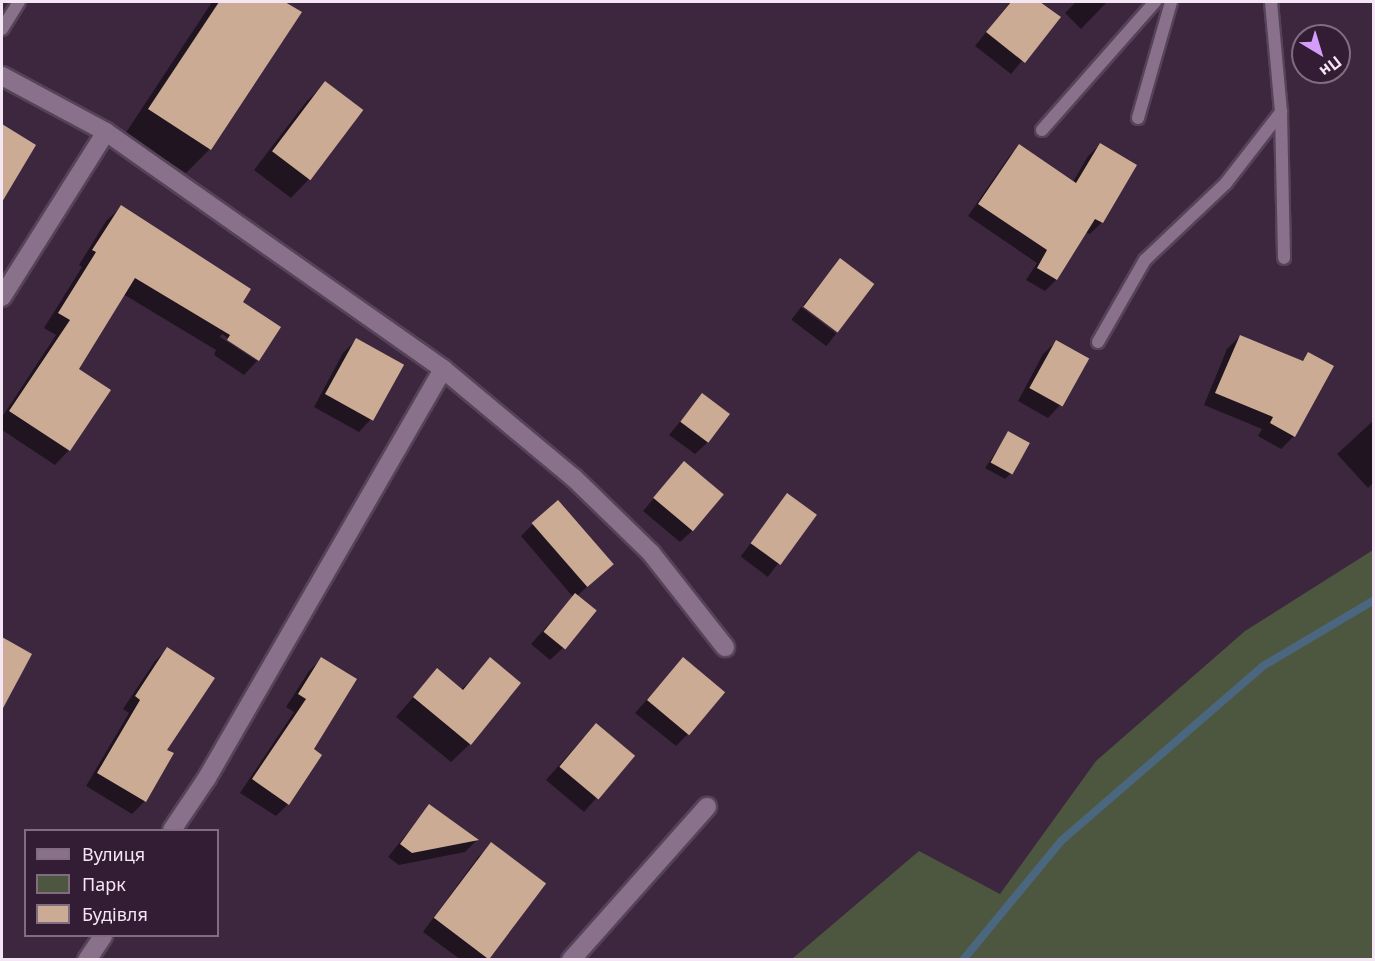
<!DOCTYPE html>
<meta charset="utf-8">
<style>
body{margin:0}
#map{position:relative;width:1375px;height:961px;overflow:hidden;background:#3d273e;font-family:"Noto Sans",sans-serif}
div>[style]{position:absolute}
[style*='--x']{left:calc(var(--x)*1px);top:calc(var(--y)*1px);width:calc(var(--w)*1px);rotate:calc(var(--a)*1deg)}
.green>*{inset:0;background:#4d563f}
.shadow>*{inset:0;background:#0007;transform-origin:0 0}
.stream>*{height:8px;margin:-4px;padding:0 4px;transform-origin:4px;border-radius:4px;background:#4a677f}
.building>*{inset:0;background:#cbab93;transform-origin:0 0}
.roads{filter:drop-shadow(2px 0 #554357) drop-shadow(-2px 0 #554357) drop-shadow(0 2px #554357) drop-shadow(0 -2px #554357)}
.service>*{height:12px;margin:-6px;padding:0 6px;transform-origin:6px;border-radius:6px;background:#89708b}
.minor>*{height:18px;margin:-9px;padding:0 9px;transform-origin:9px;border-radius:9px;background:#89708b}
span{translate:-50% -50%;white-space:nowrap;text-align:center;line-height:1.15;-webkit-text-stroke:6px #321d34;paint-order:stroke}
.frame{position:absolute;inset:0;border:3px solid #f4e6f5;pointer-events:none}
.legend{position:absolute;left:24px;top:829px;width:195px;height:108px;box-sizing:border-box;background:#321d34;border:2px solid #806d81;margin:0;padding:8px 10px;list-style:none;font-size:18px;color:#f4e6f5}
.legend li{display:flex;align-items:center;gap:12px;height:30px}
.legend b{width:30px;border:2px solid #806d81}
.north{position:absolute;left:1291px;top:24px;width:60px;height:60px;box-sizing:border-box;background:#321d34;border:2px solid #806d81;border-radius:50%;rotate:142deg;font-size:16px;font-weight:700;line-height:24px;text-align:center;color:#f4e6f5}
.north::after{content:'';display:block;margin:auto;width:21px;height:27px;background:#d49cfb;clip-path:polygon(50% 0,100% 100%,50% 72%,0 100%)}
</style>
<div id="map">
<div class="green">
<div style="clip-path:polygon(1373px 550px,1373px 959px,792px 959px,919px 851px,1000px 894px,1096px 761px,1245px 631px)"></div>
</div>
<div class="shadow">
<div style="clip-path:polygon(212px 2px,282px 2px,299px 13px,210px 149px,186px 173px,125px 134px)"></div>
<div style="clip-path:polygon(1010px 2px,1038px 2px,1058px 18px,1011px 74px,975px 46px)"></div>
<div style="clip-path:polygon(1076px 2px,1107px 2px,1081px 29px,1065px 13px)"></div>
<div style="clip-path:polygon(325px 83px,361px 111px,309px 179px,291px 198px,254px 170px,306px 102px)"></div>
<div style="clip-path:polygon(2px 126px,34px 146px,2px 199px)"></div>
<div style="clip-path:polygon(1100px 145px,1135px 166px,1101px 223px,1090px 234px,1085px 232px,1056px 280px,1045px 291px,1026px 280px,1037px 263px,968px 216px,1008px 158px,1019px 146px,1073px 182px,1088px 156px)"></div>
<div style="clip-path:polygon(evenodd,121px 207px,249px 289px,241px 303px,279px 327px,258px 360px,244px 375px,214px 355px,216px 350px,123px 294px,77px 369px,109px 390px,69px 450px,55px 465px,2px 430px,2px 417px,56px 335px,44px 328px,82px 267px,79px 265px,106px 221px,121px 207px,222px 334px,257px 358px,257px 361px,220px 337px,222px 334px)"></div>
<div style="clip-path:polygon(840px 260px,837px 330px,803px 305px)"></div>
<div style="left:801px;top:307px;width:44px;height:16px;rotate:37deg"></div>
<div style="clip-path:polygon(1240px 336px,1301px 362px,1309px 354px,1294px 436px,1281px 449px,1258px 436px,1262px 429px,1204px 405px,1227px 349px)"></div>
<div style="clip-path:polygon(356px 340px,371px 419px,359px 432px,314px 407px,343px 353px)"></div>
<div style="clip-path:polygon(1056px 342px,1086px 359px,1060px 405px,1048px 418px,1018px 401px,1043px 354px)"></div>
<div style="clip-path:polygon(702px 395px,708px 442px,695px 454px,669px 435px)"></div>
<div style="clip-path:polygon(1374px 420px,1374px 482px,1368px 488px,1337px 454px)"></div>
<div style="clip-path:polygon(1009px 433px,1011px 473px,1005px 479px,985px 468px)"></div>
<div style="clip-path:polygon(684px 463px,693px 530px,680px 542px,643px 511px)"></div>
<div style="left:787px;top:495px;width:34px;height:77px;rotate:37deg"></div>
<div style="clip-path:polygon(533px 524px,612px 564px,577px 596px,563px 648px,550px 660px,531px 644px,573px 597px,521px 536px)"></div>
<div style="clip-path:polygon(2px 639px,30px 655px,2px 707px)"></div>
<div style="clip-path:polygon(167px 649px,165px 750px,145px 801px,132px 814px,86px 786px,129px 713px,123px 709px,155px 661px)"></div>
<div style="clip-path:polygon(321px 659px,312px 750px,288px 804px,276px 816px,240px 793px,294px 712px,286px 707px,309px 671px)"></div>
<div style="clip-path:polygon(490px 659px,470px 744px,451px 762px,396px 717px,437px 670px,461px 690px)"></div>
<div style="clip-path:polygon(683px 659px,688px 734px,676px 746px,635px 713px)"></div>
<div style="clip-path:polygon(584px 737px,633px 756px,584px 812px,546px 780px)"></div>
<div style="clip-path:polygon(429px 806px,477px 840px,465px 852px,399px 865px,388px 857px)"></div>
<div style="clip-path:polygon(491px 844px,544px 883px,487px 960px,461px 960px,423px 932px,478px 857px)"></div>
</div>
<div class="stream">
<div style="--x:963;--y:960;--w:154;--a:-50.5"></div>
<div style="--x:1061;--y:841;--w:267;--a:-40.9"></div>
<div style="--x:1263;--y:666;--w:129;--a:-30.7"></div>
</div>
<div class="building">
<div style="clip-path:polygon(219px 2px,285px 2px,302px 12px,211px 150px,148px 109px)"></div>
<div style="clip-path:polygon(1011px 2px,1040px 2px,1061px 17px,1025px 63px,986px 32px)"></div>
<div style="left:325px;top:81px;width:48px;height:88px;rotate:37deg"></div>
<div style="clip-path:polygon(2px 124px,36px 145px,2px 202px)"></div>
<div style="clip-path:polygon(1100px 143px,1137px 165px,1103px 223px,1095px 219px,1057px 280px,1037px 268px,1047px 250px,978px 204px,1019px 144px,1076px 183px)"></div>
<div style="clip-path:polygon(121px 205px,251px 289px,243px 302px,281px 327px,259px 361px,227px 340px,230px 335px,135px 278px,79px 369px,111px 390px,70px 451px,9px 411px,70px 320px,58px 313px,96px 252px,92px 250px)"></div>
<div style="left:840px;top:258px;width:43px;height:61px;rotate:37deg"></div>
<div style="clip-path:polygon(1240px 335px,1303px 361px,1308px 352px,1334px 366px,1295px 437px,1270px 423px,1273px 417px,1215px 393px)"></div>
<div style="left:356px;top:338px;width:55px;height:64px;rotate:29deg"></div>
<div style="left:1056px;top:340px;width:38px;height:55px;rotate:29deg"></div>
<div style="left:702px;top:393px;width:35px;height:36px;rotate:37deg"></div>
<div style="left:1008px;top:431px;width:25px;height:36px;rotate:29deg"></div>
<div style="left:684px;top:461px;width:52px;height:48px;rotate:40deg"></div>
<div style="left:787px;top:493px;width:37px;height:62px;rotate:36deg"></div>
<div style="left:558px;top:500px;width:85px;height:35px;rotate:49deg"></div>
<div style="left:575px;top:593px;width:28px;height:50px;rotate:39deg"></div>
<div style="clip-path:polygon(2px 637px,32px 654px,2px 710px)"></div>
<div style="clip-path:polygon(167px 647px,215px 678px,167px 750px,174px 753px,146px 802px,97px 773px,140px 700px,135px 696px)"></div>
<div style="clip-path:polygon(321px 657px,357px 679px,314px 749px,322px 755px,289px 805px,252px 779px,306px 699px,298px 694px)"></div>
<div style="clip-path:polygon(490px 657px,521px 683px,471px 745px,413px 697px,437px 668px,463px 690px)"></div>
<div style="left:683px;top:657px;width:55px;height:56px;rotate:40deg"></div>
<div style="left:596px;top:723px;width:51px;height:57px;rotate:40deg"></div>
<div style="clip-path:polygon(429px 804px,479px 840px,412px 853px,400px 844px)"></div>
<div style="left:491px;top:842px;width:69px;height:95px;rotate:37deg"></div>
</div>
<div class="roads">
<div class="service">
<div style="--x:1271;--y:2;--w:110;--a:84.8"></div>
<div style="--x:1281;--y:112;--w:146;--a:88.8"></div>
<div style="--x:2;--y:29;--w:32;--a:-58"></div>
<div style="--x:1138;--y:118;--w:121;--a:-74.1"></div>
<div style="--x:1042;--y:130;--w:171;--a:-48.6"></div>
<div style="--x:1098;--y:342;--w:95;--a:-60.2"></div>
<div style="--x:1145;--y:260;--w:112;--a:-43.5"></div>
<div style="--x:1226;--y:183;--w:90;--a:-52.2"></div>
</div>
<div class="minor">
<div style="--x:2;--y:76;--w:118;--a:28.3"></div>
<div style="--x:106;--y:132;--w:412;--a:35.1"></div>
<div style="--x:443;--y:369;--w:170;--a:39.8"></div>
<div style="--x:574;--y:478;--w:107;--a:44.2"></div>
<div style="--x:651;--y:553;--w:120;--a:51.8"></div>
<div style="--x:2;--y:297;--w:195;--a:-57.8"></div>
<div style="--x:172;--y:830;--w:63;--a:-56.1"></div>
<div style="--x:207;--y:778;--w:472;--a:-60"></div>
<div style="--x:87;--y:960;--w:29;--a:-56"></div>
<div style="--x:571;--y:960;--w:205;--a:-48.4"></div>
</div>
</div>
<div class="frame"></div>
<ul class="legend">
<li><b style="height:8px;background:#89708b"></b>Вулиця</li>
<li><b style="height:16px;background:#4d563f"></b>Парк</li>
<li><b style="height:16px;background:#cbab93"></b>Будівля</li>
</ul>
<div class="north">Пн</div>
</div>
